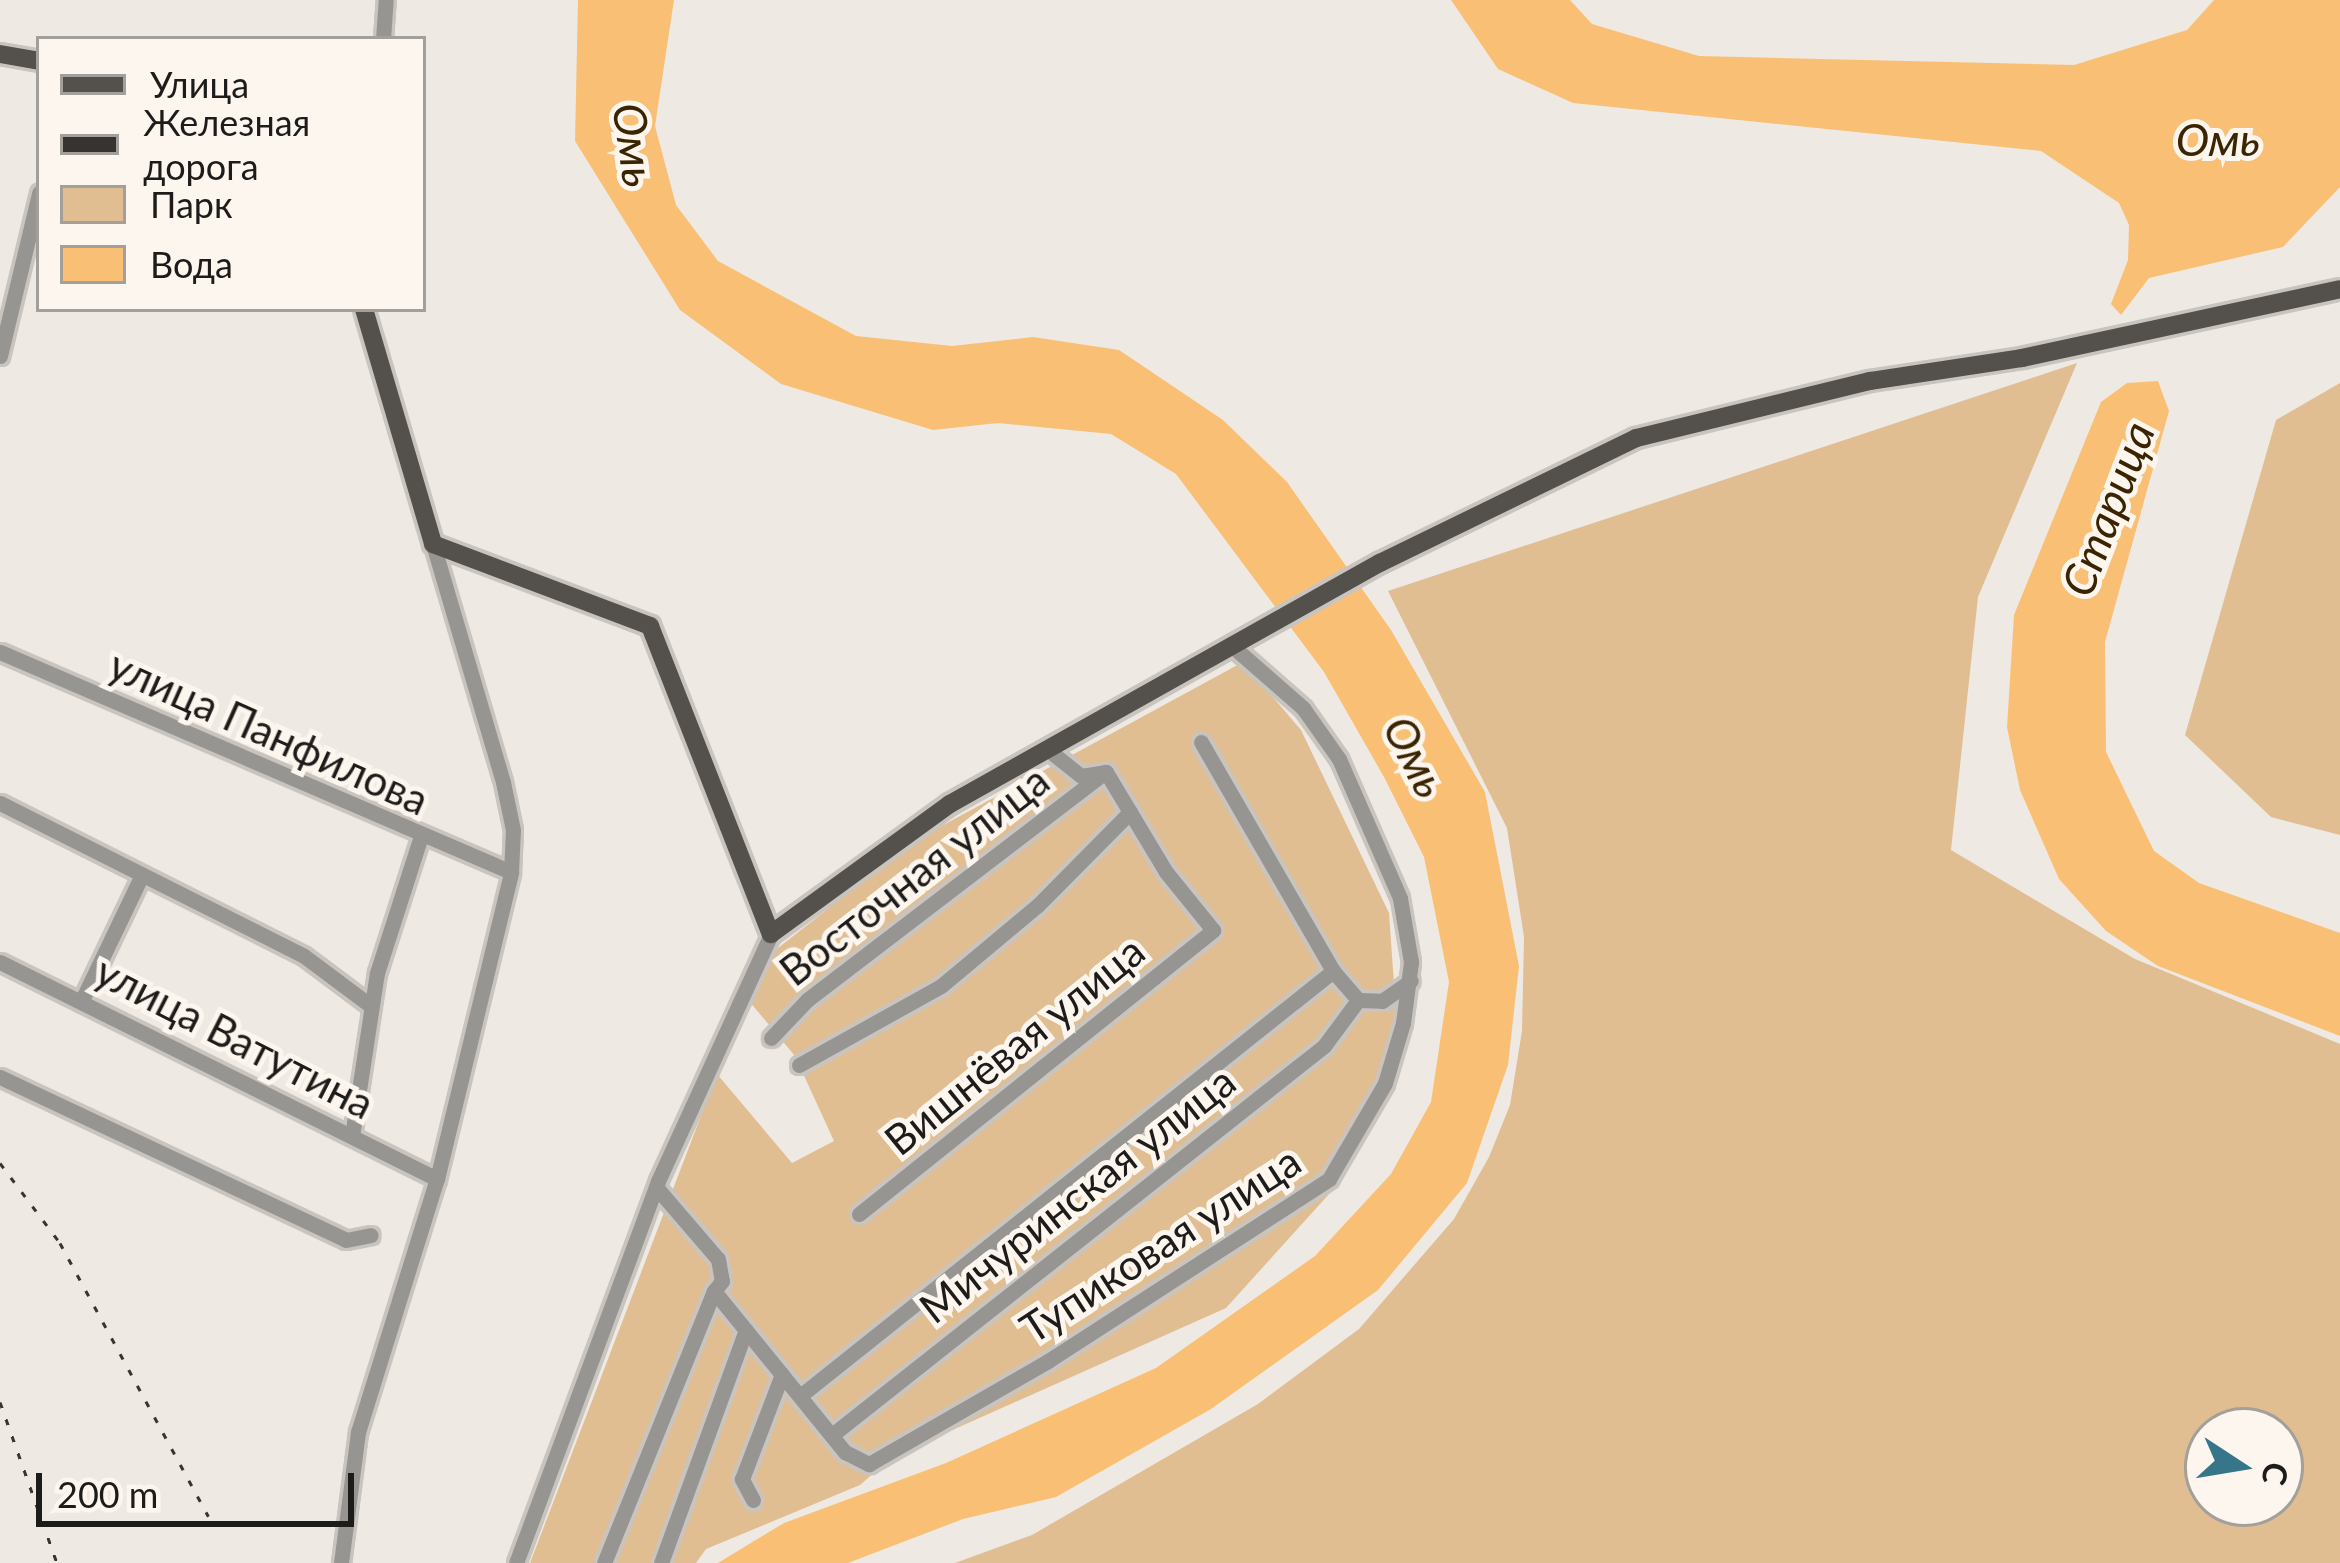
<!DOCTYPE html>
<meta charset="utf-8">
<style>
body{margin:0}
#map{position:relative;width:2340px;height:1563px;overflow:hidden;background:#eee9e2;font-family:Lato,sans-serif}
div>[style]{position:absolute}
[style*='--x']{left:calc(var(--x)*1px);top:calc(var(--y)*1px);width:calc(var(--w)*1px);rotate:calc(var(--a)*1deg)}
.green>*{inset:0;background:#e0be92}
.water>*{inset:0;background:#f9c075}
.roads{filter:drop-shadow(3px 0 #c9c4be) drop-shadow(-3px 0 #c9c4be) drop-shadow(0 3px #c9c4be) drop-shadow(0 -3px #c9c4be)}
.minor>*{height:15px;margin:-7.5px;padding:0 7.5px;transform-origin:7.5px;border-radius:7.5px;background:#979592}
.major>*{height:18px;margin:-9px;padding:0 9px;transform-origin:9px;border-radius:9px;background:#54504b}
.rail>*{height:3px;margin-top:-1.5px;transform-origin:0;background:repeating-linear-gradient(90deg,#363331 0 6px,transparent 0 18px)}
span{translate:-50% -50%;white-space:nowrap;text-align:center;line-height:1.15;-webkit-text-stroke:10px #fcf6ef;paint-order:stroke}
.street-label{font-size:42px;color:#1e1c1a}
.water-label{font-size:45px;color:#3a2402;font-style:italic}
.legend{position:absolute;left:36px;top:36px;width:390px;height:276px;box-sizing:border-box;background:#fcf6ef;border:3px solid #a39f9a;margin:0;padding:15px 21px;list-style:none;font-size:36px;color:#1e1c1a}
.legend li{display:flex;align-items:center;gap:24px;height:60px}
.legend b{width:60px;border:3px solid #a39f9a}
.north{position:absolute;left:2184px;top:1407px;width:120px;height:120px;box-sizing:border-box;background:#fcf6ef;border:3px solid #a39f9a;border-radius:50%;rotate:102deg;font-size:33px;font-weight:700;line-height:48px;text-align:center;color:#1e1c1a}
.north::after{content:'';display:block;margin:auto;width:42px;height:54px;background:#36758a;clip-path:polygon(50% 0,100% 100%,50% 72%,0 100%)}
.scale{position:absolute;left:36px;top:1473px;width:318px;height:54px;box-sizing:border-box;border:6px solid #1e1c1a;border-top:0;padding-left:15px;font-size:36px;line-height:42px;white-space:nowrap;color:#1e1c1a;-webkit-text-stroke:9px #fcf6ef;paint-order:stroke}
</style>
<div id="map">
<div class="green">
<div style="clip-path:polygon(evenodd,2077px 363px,1978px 597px,1951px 850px,2135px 959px,2340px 1044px,2340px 1563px,955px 1563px,1032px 1535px,1258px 1404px,1359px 1329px,1454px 1219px,1489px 1157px,1510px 1105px,1522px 1031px,1524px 937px,1507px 828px,1388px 591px,2077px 363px,2280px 1431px,2280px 1503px,2208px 1503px,2208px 1431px,2280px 1431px)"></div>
<div style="clip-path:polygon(2340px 383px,2340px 835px,2271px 817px,2185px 735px,2276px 420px)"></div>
<div style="clip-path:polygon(1243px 662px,1301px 730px,1389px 913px,1399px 1055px,1330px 1193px,1226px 1308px,892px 1457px,860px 1485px,706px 1549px,696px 1563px,530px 1563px,717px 1074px,792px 1163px,834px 1141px,795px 1056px,749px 1001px,778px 948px,914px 841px)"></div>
</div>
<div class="water">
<div style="clip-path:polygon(578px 0,674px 0,655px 126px,676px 205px,718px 261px,856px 336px,952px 346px,1033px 337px,1119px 350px,1223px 420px,1287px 482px,1391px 630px,1485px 792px,1519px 966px,1508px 1065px,1467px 1183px,1378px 1290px,1211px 1409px,1056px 1497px,963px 1519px,848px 1563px,718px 1563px,784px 1523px,946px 1463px,1156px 1368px,1315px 1256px,1391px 1174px,1431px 1102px,1449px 982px,1424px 857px,1384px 777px,1324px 672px,1176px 474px,1111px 434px,998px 423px,933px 430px,781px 384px,680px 310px,575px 141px)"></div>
<div style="clip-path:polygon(1451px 0,1570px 0,1592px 24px,1699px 56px,2074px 65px,2187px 30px,2214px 0,2340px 0,2340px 187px,2283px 247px,2149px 278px,2121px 315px,2111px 304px,2128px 260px,2129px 225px,2119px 203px,2041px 151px,1573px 103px,1498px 69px)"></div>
<div style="clip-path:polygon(2158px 381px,2169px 411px,2105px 642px,2106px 752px,2154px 851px,2199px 883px,2340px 933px,2340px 1036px,2158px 966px,2106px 931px,2059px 879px,2020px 790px,2007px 727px,2014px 615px,2101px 402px,2127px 383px)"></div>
</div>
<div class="roads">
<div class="minor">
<div style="--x:383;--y:39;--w:39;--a:-86"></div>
<div style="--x:0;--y:356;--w:168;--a:-76.5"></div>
<div style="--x:0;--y:652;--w:556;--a:23.29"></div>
<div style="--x:1201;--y:742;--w:264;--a:60"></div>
<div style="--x:0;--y:803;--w:340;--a:26.7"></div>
<div style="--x:304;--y:956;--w:84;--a:36.7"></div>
<div style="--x:0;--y:962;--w:488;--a:26.4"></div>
<div style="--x:82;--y:1000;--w:134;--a:-64.4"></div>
<div style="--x:771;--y:1038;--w:52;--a:-46.5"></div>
<div style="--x:807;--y:1000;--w:372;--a:-37.4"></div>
<div style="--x:799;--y:1065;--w:162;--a:-29.1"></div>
<div style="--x:941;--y:986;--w:126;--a:-39.9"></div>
<div style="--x:1038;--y:905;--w:131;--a:-45.3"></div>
<div style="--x:0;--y:1077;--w:382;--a:25.2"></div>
<div style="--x:346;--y:1240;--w:25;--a:-11"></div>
<div style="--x:352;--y:1136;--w:165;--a:-81.3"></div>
<div style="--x:377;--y:973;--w:141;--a:-72.2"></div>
<div style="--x:656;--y:1187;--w:95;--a:49.3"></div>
<div style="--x:718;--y:1259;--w:22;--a:80"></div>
<div style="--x:722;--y:1281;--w:13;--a:129"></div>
<div style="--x:714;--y:1291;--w:208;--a:50.9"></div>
<div style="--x:845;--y:1452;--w:27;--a:27"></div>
<div style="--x:869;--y:1464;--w:207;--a:-29.9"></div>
<div style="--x:1048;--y:1361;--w:335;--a:-32.9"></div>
<div style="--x:1329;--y:1179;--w:111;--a:-59.7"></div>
<div style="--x:1385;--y:1083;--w:63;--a:-73.3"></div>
<div style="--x:1403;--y:1023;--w:62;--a:-82.5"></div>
<div style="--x:1411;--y:962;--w:65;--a:-99.8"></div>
<div style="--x:1400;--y:898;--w:152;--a:-113.7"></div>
<div style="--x:1339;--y:759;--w:62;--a:-125.2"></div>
<div style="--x:1303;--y:708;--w:96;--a:-138.8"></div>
<div style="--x:859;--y:1214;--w:454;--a:-38.7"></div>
<div style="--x:1213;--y:930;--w:75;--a:-129"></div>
<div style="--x:1166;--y:872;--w:117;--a:-121"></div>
<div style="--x:1106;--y:772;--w:25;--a:171"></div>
<div style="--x:1081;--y:776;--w:43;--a:-141.5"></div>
<div style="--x:800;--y:1396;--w:682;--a:-38.57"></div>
<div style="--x:1333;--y:971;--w:38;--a:49"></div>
<div style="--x:1358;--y:1000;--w:24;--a:2"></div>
<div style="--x:1382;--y:1001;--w:35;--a:-35"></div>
<div style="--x:832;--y:1435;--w:627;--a:-38.33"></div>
<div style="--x:1324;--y:1046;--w:57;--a:-53.5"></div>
<div style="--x:753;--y:1500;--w:24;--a:-118"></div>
<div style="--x:742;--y:1479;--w:112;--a:-69.1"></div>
<div style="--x:341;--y:1563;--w:132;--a:-82.6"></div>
<div style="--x:358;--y:1432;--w:265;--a:-72.7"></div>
<div style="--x:437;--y:1179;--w:316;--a:-76.4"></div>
<div style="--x:511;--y:872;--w:42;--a:-87.3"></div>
<div style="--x:513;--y:830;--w:49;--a:-101.8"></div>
<div style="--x:503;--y:782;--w:248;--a:-106.4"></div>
<div style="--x:516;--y:1563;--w:408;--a:-69.6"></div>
<div style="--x:658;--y:1181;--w:272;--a:-65.4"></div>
<div style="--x:604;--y:1563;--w:293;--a:-68"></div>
<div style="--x:661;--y:1563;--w:248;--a:-70"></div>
</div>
<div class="major">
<div style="--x:0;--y:54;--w:40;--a:10"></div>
<div style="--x:364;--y:309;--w:245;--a:73.6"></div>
<div style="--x:433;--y:544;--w:232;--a:20.7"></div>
<div style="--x:650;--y:626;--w:331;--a:68.6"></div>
<div style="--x:771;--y:934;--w:221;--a:-36"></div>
<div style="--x:950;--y:804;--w:493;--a:-29.3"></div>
<div style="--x:1380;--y:563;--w:285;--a:-26"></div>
<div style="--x:1636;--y:438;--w:241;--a:-13.7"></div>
<div style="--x:1870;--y:381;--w:154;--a:-8.6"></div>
<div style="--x:2022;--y:358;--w:325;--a:-12.2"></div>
</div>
</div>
<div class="rail">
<div style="--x:0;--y:1163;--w:100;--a:53.1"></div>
<div style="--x:60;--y:1243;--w:311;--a:61.5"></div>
<div style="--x:0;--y:1402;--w:171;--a:70.5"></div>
</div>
<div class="street-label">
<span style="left:269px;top:732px;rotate:24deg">улица Панфилова</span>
<span style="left:914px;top:875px;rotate:-38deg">Восточная улица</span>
<span style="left:235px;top:1037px;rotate:27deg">улица Ватутина</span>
<span style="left:1014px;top:1045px;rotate:-39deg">Вишнёвая улица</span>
<span style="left:1077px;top:1194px;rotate:-38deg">Мичуринская улица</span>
<span style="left:1160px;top:1244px;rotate:-33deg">Тупиковая улица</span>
</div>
<div class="water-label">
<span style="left:2218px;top:140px">Омь</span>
<span style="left:634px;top:145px;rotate:82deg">Омь</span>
<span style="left:2108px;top:509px;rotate:-69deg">Старица</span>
<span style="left:1415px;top:757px;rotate:63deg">Омь</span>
</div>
<ul class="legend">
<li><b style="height:15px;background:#54504b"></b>Улица</li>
<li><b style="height:15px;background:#363331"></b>Железная дорога</li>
<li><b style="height:33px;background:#e0be92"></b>Парк</li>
<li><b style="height:33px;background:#f9c075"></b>Вода</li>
</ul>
<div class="north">С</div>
<div class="scale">200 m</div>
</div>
